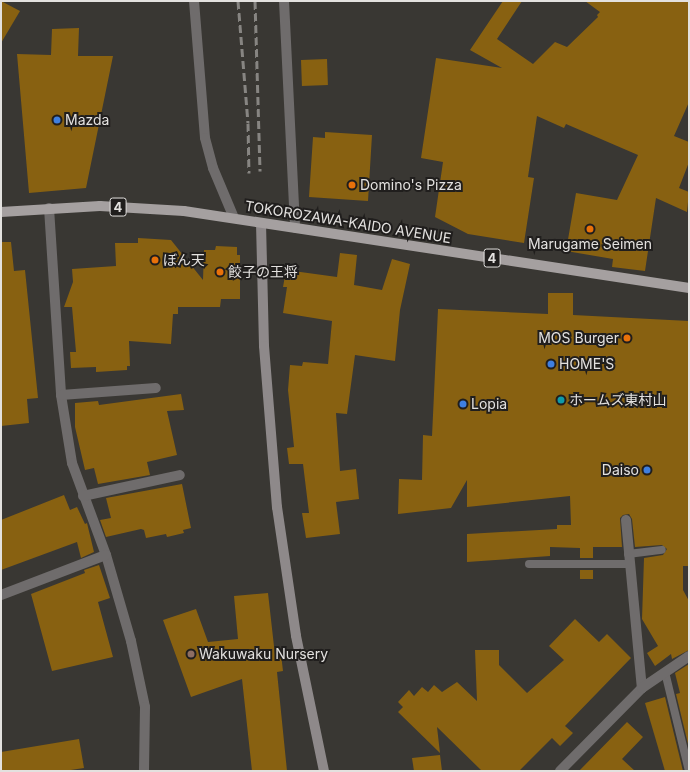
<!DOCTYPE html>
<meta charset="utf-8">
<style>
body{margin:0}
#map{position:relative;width:690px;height:772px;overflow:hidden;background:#393733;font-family:Inter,"Noto Sans JP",sans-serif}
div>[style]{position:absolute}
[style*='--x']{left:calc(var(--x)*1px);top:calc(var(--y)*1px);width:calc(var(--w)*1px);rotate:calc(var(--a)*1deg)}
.building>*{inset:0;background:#886111;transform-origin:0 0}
.lane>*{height:8px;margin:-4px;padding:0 4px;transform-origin:4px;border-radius:4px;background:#6f6c6c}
.street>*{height:10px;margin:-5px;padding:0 5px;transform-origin:5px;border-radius:5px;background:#6f6c6c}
.secondary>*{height:10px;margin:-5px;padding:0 5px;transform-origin:5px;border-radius:5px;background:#8e898a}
.primary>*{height:10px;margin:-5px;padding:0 5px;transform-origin:5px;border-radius:5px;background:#a5a0a0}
.rail>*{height:3px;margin-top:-1.5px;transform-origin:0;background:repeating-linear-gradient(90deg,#878582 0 8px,transparent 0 12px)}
.dots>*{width:11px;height:11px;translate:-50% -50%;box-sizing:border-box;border:2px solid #201e1d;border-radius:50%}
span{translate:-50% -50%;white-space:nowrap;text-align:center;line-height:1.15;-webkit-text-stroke:4px #201e1d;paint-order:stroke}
.shield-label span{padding:1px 3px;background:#201e1d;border:1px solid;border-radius:3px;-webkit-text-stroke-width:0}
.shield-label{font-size:13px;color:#e3e1df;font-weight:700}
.poi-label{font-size:14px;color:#e3e1df}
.left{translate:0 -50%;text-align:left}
.right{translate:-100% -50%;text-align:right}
.street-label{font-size:14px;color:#e3e1df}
.frame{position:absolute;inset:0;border:2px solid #e3e1df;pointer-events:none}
</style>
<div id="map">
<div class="building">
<div style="clip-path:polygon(1px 1px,20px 11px,1px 43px)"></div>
<div style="clip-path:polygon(503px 1px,522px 1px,497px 39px,533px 64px,555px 42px,567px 47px,598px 17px,597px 15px,600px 12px,585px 1px,689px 1px,689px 102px,674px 136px,689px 142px,689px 162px,679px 188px,689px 192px,687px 212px,656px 198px,645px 271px,612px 267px,613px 259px,566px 251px,576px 193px,617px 200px,638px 155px,566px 124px,564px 128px,537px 116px,528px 177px,534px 178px,524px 243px,468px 234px,435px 217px,443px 162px,421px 158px,436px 58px,502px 68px,470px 50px)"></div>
<div style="clip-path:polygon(79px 28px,78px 56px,113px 56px,86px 188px,29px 193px,17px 54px,51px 55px,52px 29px)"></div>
<div style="left:327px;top:59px;width:26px;height:26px;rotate:88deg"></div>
<div style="clip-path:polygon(325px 132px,372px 135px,368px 201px,309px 197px,313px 137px,325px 138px)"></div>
<div style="clip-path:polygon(138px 238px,171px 240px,203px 280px,204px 250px,215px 250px,216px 246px,237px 247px,237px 255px,240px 255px,240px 299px,221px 299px,220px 307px,178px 307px,178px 314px,173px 314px,171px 344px,129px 341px,130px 366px,127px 366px,127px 370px,96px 372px,96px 367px,71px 368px,70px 352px,76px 352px,72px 307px,64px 307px,73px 282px,72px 269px,116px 266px,115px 243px,138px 243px)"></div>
<div style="clip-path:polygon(1px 242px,11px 242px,14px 271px,25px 270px,38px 398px,27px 399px,29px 423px,1px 426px)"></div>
<div style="clip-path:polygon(340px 253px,357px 255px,354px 285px,382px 290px,392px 259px,410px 264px,400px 310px,395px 361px,355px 355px,347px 414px,336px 413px,340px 471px,356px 469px,359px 499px,336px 502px,340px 534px,306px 538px,302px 513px,309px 513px,303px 464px,289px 464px,287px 448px,294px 447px,288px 390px,290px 365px,302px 366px,303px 362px,328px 364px,332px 321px,283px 313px,287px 287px,283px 287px,286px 270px,337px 277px)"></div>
<div style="clip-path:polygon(548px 293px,573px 293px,573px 315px,689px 321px,689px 566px,683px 566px,683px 590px,689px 601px,689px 650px,672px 659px,671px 654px,655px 666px,647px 653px,658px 646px,642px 619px,644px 558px,663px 555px,667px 549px,662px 545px,635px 547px,632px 519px,629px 514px,623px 515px,620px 518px,622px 547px,593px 547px,593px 558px,580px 558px,580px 548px,550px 547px,550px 556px,467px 562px,467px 534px,557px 529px,557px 525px,571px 525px,570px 496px,467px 507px,467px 480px,451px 508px,398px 514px,399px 479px,422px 480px,423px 435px,432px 436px,438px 309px,548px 314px)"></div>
<div style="clip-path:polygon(181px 394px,184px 410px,167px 411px,177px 455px,147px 462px,150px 475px,98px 484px,94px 468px,85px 470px,75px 427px,75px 403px,98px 401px,99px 405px)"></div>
<div style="clip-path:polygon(182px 484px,191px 528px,183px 530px,184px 533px,167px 537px,166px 534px,146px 538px,144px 530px,141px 529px,106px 537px,100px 520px,111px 518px,106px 498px)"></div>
<div style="clip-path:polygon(64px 495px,70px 510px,77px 507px,85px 524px,87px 523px,94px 552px,81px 558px,77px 542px,1px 570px,1px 520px)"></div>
<div style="clip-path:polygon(99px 565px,110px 598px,98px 602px,113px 657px,52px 671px,31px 594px,85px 573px,84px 570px)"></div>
<div style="left:580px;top:570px;width:13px;height:9px"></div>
<div style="clip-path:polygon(268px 593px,275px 655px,281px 654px,283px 671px,277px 672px,287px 771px,252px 771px,242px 679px,191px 697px,163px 620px,196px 609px,208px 642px,238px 639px,234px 596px)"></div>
<div style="clip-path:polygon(575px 619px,599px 642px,607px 634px,631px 658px,565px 726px,573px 733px,560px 746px,552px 738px,519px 771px,482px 771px,437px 727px,440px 753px,398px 712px,403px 707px,398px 702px,409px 690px,414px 696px,422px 687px,428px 692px,434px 685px,442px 692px,457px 682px,477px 701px,475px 650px,499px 650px,499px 665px,527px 693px,564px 660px,549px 646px)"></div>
<div style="clip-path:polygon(689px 664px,689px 748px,676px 694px,680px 693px,675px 673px)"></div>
<div style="clip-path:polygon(665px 697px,683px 771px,665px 771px,645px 703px)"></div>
<div style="clip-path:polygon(627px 722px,643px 737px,622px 759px,635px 771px,579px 771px)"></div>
<div style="clip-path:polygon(79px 739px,84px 768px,64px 771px,1px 771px,1px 752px)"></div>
<div style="clip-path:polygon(440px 755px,442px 771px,414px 771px,412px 758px)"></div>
</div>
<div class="lane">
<div style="--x:628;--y:554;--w:34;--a:-7"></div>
<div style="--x:529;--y:564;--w:100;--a:0"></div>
<div style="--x:665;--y:672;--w:102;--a:76.4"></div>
</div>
<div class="street">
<div style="--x:194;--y:1;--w:137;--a:85.4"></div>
<div style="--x:205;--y:138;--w:31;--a:75"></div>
<div style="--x:213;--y:168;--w:54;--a:67.2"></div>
<div style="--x:284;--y:1;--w:227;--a:87.2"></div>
<div style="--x:49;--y:208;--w:187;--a:86.3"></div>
<div style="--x:61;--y:395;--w:69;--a:80.8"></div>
<div style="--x:72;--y:463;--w:98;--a:69.7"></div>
<div style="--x:106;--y:555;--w:90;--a:73.8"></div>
<div style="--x:131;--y:641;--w:67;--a:78"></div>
<div style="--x:145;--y:707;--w:64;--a:90.9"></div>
<div style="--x:61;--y:395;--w:95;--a:-4.2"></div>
<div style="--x:83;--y:496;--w:99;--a:-12.2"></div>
<div style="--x:626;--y:520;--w:169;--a:84.6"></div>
<div style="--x:1;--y:595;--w:112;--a:-20.9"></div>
<div style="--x:560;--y:771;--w:117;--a:-45.3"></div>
<div style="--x:642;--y:688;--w:57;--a:-34.2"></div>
</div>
<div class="secondary">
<div style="--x:261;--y:223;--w:123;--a:88.6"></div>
<div style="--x:264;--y:346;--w:162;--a:85.4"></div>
<div style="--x:277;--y:507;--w:130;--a:81.6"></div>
<div style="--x:296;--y:636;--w:138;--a:78.3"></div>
</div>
<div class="primary">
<div style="--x:1;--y:212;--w:99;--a:-3.5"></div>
<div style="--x:100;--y:206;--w:84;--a:3.4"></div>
<div style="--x:184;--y:211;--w:511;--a:8.67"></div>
</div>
<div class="rail">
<div style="--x:238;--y:1;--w:122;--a:85.3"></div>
<div style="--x:248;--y:123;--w:50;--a:88.9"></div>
<div style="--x:255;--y:1;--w:170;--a:88.3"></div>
</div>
<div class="dots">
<div style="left:57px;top:120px;background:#3f7fe0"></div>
<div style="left:352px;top:185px;background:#e8710a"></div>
<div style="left:590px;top:229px;background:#e8710a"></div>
<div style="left:155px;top:260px;background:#e8710a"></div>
<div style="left:220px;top:272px;background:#e8710a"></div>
<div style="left:627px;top:338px;background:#e8710a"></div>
<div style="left:551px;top:364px;background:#3f7fe0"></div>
<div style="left:561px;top:400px;background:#0f9aa8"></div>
<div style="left:463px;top:404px;background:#3f7fe0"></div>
<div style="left:647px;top:470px;background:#3f7fe0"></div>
<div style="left:191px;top:654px;background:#8d6e63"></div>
</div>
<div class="shield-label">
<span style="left:118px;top:207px">4</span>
<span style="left:492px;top:258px">4</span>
</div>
<div class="poi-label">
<span class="left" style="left:65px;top:120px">Mazda</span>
<span class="left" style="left:360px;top:185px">Domino's Pizza</span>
<span style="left:590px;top:244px">Marugame Seimen</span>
<span class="left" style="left:163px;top:260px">ぼん天</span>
<span class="left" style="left:228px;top:272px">餃子の王将</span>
<span class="right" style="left:619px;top:338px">MOS Burger</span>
<span class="left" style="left:559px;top:364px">HOME'S</span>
<span class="left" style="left:569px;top:400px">ホームズ東村山</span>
<span class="left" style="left:471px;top:404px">Lopia</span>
<span class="right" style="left:639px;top:470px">Daiso</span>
<span class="left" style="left:199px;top:654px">Wakuwaku Nursery</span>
</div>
<div class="street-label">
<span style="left:348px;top:222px;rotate:9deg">TOKOROZAWA-KAIDO AVENUE</span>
</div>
<div class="frame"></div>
</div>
